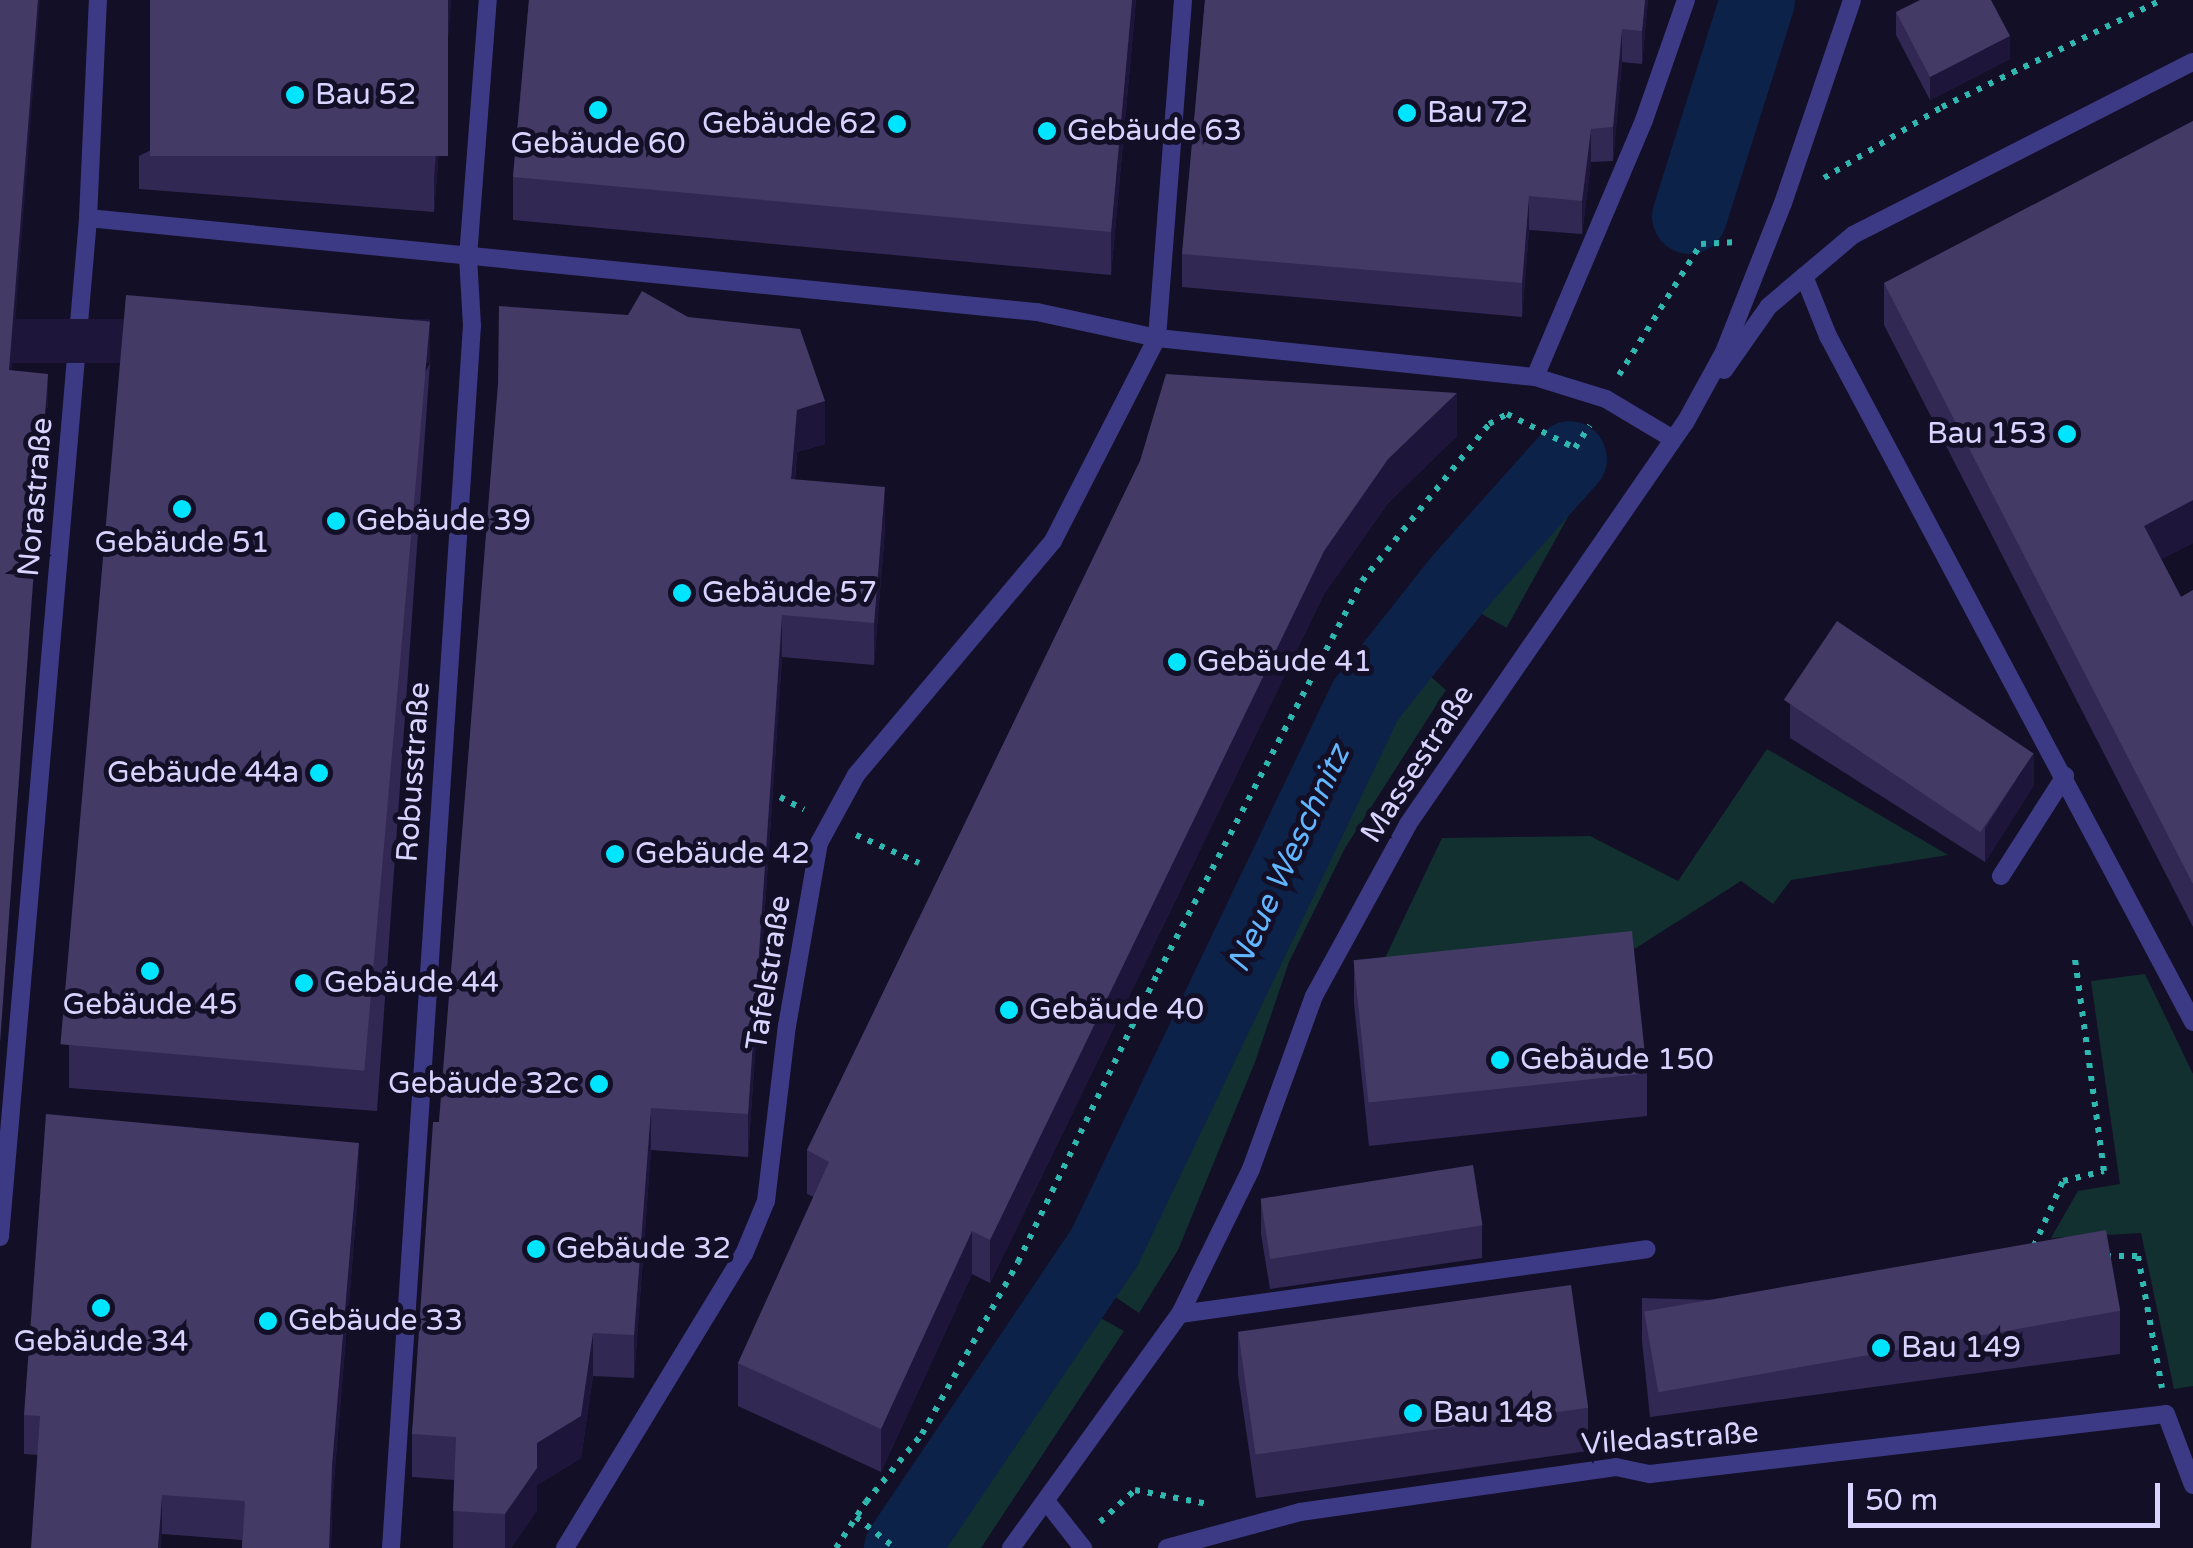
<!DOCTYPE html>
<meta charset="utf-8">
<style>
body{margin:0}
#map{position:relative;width:2193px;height:1548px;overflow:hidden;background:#130f26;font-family:"Varela Round",sans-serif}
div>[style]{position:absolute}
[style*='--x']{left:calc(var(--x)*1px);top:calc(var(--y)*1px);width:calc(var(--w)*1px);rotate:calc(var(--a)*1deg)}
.green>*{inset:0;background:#12302f;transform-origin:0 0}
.river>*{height:75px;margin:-37.5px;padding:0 37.5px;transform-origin:37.5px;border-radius:37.5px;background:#0c2248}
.path>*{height:6px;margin-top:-3px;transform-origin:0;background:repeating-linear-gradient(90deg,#2fb8b0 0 5px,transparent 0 13px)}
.service>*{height:18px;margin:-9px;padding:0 9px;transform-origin:9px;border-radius:9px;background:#3d3a85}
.wall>*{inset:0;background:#312854}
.shaded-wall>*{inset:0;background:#1d163a;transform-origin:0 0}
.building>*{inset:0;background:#433a66;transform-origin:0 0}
.dots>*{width:28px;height:28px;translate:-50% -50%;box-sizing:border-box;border:5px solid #130f26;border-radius:50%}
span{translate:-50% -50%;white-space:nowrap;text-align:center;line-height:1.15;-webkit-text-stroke:10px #130f26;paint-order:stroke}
.poi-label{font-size:30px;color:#d9d4ff}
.left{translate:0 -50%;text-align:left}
.right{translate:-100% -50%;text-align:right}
.street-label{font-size:30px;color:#d9d4ff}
.water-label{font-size:32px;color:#62b6ff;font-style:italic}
.scale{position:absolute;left:1848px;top:1483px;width:312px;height:45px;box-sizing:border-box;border:5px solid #d9d4ff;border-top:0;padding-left:12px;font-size:30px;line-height:35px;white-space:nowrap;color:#d9d4ff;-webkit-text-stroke:8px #130f26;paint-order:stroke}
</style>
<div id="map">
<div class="green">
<div style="left:1558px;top:471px;width:31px;height:162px;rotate:29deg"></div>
<div style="clip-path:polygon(1421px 668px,1446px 690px,1345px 848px,1289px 962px,1255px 1062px,1178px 1250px,1139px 1313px,1105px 1290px,1173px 1170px,1212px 1062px,1320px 828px)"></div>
<div style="clip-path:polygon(1767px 749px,1948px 855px,1791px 880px,1773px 904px,1741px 881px,1636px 948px,1376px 977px,1442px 838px,1590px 836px,1678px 881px)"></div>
<div style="clip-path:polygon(2145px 974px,2193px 1074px,2193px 1386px,2174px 1389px,2141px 1233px,2051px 1238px,2078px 1191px,2120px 1184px,2091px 981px)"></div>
<div style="clip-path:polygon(1095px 1315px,1124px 1331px,981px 1548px,946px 1548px)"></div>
</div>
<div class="river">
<div style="--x:1689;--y:216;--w:226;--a:-72.5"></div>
<div style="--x:901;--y:1548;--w:363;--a:-56"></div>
<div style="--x:1104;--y:1247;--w:606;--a:-64.49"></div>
<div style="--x:1365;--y:700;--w:154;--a:-51.6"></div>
<div style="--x:1461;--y:579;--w:162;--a:-48.2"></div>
</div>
<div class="path">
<div style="--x:1824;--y:178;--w:138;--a:-31"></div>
<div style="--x:1942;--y:107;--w:244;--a:-26"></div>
<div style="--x:1619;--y:375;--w:155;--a:-58"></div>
<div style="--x:1701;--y:244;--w:36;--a:-3"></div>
<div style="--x:780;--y:797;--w:27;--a:28"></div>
<div style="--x:856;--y:835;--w:69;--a:24"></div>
<div style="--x:2034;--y:1246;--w:71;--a:-66"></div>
<div style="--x:2063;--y:1181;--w:42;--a:-13.7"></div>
<div style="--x:2104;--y:1171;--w:215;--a:-97.8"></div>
<div style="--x:2106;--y:1256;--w:32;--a:0"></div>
<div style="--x:2138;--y:1256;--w:134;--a:79.7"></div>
<div style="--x:856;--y:1517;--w:50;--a:38.5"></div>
<div style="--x:1100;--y:1522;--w:47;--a:-42.4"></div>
<div style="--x:1135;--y:1490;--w:74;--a:10.9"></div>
<div style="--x:836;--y:1548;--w:55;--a:-56.9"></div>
<div style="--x:866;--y:1502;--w:88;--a:-50.5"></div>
<div style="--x:922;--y:1434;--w:197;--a:-60.8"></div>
<div style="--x:1018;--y:1262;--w:321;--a:-64.2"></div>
<div style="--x:1158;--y:973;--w:442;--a:-62.5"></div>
<div style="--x:1362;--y:581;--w:202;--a:-51"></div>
<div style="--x:1489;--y:424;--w:21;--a:-29"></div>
<div style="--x:1507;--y:414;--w:76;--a:26.6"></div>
<div style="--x:1575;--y:448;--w:27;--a:-57"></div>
</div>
<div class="service">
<div style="--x:88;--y:218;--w:954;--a:5.66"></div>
<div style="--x:1037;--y:312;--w:123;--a:12.2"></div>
<div style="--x:1157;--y:338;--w:380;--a:5.9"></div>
<div style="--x:1535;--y:377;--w:74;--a:17.2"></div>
<div style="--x:1606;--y:399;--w:78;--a:30.8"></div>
<div style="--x:1804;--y:276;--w:65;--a:68.2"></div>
<div style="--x:1828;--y:336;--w:777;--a:61.98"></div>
<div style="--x:1724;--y:370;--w:78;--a:-54.9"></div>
<div style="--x:1769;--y:306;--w:110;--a:-40.2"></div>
<div style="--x:1853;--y:235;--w:381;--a:-27"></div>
<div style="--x:1535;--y:377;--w:279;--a:-67"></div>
<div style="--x:1644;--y:120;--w:127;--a:-70.7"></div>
<div style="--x:2001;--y:876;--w:119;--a:-57.4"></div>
<div style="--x:0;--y:1237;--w:1023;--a:-85.06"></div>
<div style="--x:88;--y:218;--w:218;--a:-87.4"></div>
<div style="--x:1180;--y:1314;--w:471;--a:-7.9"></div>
<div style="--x:1046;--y:1501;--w:60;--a:51.8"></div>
<div style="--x:391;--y:1548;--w:1225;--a:-86.21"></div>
<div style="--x:472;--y:326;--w:69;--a:-93.3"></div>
<div style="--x:468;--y:257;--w:258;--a:-85.6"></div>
<div style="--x:565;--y:1548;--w:344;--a:-58.7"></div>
<div style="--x:744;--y:1254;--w:57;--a:-67.5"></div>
<div style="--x:766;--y:1201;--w:176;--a:-83.2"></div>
<div style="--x:787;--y:1026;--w:186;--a:-80.1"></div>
<div style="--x:819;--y:843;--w:77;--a:-61.4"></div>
<div style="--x:856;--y:775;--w:306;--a:-49.9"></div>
<div style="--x:1053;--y:541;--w:228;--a:-62.9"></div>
<div style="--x:1157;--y:338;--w:339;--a:-85.6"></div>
<div style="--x:1011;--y:1548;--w:289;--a:-54.2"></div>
<div style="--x:1180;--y:1314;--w:161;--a:-63.9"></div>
<div style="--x:1251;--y:1169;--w:184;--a:-70"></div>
<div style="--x:1314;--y:996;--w:196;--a:-61.3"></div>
<div style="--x:1408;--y:824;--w:487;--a:-55.4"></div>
<div style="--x:1685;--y:423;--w:81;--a:-61.2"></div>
<div style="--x:1724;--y:352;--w:160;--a:-68.4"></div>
<div style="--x:1783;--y:203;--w:214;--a:-71.2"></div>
<div style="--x:1167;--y:1548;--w:138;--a:-15.1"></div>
<div style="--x:1300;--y:1512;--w:319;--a:-8.1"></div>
<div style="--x:1616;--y:1467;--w:35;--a:12"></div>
<div style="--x:1650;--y:1474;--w:519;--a:-6.63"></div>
<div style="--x:2166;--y:1414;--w:76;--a:69.2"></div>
</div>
<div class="wall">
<div style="clip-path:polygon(451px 0,434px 212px,139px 189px,139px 156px)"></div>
<div style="clip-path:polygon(529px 0,1136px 0,1111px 275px,513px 220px,513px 177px)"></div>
<div style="clip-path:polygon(1205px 0,1648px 0,1642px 64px,1622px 62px,1613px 161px,1591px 162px,1582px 234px,1529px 230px,1522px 317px,1182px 287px,1182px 254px)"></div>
<div style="clip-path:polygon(1896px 12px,2010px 59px,1930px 100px,1896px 35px)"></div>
<div style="clip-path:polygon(2193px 121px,2193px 543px,2161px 559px,2181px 597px,2193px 590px,2193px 927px,1884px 325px,1884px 283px)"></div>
<div style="clip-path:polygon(430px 363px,377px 1111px,69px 1088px,69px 1045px)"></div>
<div style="clip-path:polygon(498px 385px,825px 444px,797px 452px,795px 480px,885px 529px,874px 665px,782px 657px,748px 1157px,651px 1150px,634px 1378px,593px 1376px,581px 1458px,537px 1485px,537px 1510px,511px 1548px,453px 1548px,454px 1480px,412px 1477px,412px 1434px,439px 1122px)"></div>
<div style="clip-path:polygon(1457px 436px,1388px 503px,1324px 594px,990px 1283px,972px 1274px,881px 1472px,738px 1406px,738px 1363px,814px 1197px,807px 1194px,807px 1150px,1140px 461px)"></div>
<div style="clip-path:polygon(1790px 704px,2034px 785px,1985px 862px,1790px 738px)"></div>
<div style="clip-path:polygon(1354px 961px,1647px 1073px,1647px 1116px,1369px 1146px,1354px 1004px)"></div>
<div style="clip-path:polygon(359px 1182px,332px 1504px,331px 1548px,242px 1548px,242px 1540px,162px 1534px,37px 1455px,24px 1454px,24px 1415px)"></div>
<div style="clip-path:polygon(1261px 1200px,1482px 1225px,1482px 1258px,1270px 1289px,1261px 1234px)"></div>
<div style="clip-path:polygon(1642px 1298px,2120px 1311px,2120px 1354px,1650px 1417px,1642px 1341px)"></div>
<div style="clip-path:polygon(1238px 1332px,1588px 1408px,1588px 1451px,1256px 1498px,1238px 1375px)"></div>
</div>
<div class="shaded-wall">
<div style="clip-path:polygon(38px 0,40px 0,9px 404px,9px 370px)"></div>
<div style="clip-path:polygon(448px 0,451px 0,434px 212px,434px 178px)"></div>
<div style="clip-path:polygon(1132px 0,1136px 0,1111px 275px,1111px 232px)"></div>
<div style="clip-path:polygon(1645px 0,1648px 0,1642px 64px,1642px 31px)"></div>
<div style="clip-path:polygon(1622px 29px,1622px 62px,1613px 161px,1613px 127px)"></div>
<div style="clip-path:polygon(2010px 36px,2010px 59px,1930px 100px,1930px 77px)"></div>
<div style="clip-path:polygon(1591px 129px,1591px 162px,1582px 234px,1582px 201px)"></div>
<div style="clip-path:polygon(1529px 196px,1529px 230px,1522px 317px,1522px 283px)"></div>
<div style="left:430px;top:319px;width:44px;height:751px;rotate:90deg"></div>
<div style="left:48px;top:374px;width:34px;height:671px;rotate:90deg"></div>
<div style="clip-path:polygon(1457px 393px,1457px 436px,1388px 503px,1324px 594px,990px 1283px,990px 1240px,1324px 551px,1388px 459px)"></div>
<div style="clip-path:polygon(825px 401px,825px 444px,797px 452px,791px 522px,791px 479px,797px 410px)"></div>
<div style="clip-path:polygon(885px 487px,885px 529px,874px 665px,874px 623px)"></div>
<div style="clip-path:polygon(2193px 500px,2193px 543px,2144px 569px,2144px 526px)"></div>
<div style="clip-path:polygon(782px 615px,782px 657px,748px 1157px,748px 1114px)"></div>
<div style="clip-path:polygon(2034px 752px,2034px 785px,1985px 862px,1985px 828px)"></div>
<div style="clip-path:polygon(651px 1108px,651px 1150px,634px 1378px,634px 1335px)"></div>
<div style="clip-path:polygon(359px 1143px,359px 1182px,332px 1504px,331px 1548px,329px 1548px,332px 1465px)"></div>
<div style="clip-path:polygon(972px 1231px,972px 1274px,881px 1472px,881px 1429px)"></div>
<div style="clip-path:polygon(593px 1333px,593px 1376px,581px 1458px,537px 1485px,537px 1510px,511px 1548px,505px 1548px,505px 1514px,537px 1443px)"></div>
<div style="clip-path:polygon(162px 1495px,162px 1534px,161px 1548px,158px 1548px)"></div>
</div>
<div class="building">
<div style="clip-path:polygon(0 0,38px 0,9px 370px,48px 374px,0 1043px)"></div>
<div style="left:150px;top:0;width:298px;height:156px"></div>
<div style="clip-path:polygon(529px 0,1132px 0,1111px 232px,513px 177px)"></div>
<div style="clip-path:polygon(1205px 0,1645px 0,1642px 31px,1622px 29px,1613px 127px,1591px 129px,1582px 201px,1529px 196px,1522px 283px,1182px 254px)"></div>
<div style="clip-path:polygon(1920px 0,1991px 0,2010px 36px,1930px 77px,1896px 12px)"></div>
<div style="clip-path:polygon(2193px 121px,2193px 500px,2144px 526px,2181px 597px,2193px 590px,2193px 884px,1884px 283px)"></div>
<div style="clip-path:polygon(642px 291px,688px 317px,800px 329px,825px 401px,797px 410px,791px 479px,885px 487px,874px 623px,782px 615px,748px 1114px,651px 1108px,634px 1335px,593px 1333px,581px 1416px,537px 1443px,537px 1468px,505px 1514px,453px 1511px,456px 1437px,412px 1434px,433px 1122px,439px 1122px,498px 385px,499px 306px,628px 315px)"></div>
<div style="left:126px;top:295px;width:305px;height:752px;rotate:5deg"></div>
<div style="clip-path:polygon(1166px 374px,1457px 393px,1388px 459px,1324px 551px,990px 1240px,972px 1231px,881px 1429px,738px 1363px,829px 1162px,807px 1150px,1140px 461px)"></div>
<div style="left:1837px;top:621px;width:237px;height:95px;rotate:34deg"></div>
<div style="left:1632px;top:931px;width:143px;height:280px;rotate:84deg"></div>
<div style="clip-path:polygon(46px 1114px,359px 1143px,332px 1465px,329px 1548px,242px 1548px,245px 1501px,162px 1495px,158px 1548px,31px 1548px,40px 1416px,24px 1415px)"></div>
<div style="left:1473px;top:1165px;width:61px;height:215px;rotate:81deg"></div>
<div style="left:2106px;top:1230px;width:82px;height:469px;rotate:80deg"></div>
<div style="left:1571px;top:1285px;width:124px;height:336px;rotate:82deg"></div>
</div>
<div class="dots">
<div style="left:295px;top:95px;background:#00e5ff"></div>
<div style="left:598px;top:110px;background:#00e5ff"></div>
<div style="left:1407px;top:113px;background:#00e5ff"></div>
<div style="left:897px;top:124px;background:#00e5ff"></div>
<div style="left:1047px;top:131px;background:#00e5ff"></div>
<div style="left:2067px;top:434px;background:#00e5ff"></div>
<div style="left:182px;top:509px;background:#00e5ff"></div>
<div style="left:336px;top:521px;background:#00e5ff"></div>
<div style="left:682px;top:593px;background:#00e5ff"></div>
<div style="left:1177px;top:662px;background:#00e5ff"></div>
<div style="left:319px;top:773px;background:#00e5ff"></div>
<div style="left:615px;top:854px;background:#00e5ff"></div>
<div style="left:150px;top:971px;background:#00e5ff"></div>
<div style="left:304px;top:983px;background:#00e5ff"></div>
<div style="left:1009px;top:1010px;background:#00e5ff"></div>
<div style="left:1500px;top:1060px;background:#00e5ff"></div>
<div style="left:599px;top:1084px;background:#00e5ff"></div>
<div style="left:536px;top:1249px;background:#00e5ff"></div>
<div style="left:101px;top:1308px;background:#00e5ff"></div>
<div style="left:268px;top:1321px;background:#00e5ff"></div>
<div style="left:1881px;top:1348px;background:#00e5ff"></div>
<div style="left:1413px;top:1413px;background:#00e5ff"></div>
</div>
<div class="poi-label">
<span class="left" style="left:315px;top:95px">Bau 52</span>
<span class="left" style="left:1427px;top:113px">Bau 72</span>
<span class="right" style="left:877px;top:124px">Gebäude 62</span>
<span class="left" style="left:1067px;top:131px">Gebäude 63</span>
<span style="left:598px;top:144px">Gebäude 60</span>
<span class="right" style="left:2047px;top:434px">Bau 153</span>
<span class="left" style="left:356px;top:521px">Gebäude 39</span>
<span style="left:182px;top:543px">Gebäude 51</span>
<span class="left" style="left:702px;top:593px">Gebäude 57</span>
<span class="left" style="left:1197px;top:662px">Gebäude 41</span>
<span class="right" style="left:299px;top:773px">Gebäude 44a</span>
<span class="left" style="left:635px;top:854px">Gebäude 42</span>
<span class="left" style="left:324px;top:983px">Gebäude 44</span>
<span style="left:150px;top:1005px">Gebäude 45</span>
<span class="left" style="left:1029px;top:1010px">Gebäude 40</span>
<span class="left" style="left:1520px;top:1060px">Gebäude 150</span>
<span class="right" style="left:579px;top:1084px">Gebäude 32c</span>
<span class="left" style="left:556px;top:1249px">Gebäude 32</span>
<span class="left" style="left:288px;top:1321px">Gebäude 33</span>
<span style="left:101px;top:1342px">Gebäude 34</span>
<span class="left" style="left:1901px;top:1348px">Bau 149</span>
<span class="left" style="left:1433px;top:1413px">Bau 148</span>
</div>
<div class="street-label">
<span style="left:36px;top:497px;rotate:-85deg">Norastraße</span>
<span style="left:1418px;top:764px;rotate:-57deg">Massestraße</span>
<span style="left:414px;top:772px;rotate:-86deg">Robusstraße</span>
<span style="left:769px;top:973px;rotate:-81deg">Tafelstraße</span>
<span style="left:1670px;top:1439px;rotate:-4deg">Viledastraße</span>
</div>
<div class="water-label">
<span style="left:1289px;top:859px;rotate:-65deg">Neue Weschnitz</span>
</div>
<div class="scale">50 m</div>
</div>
